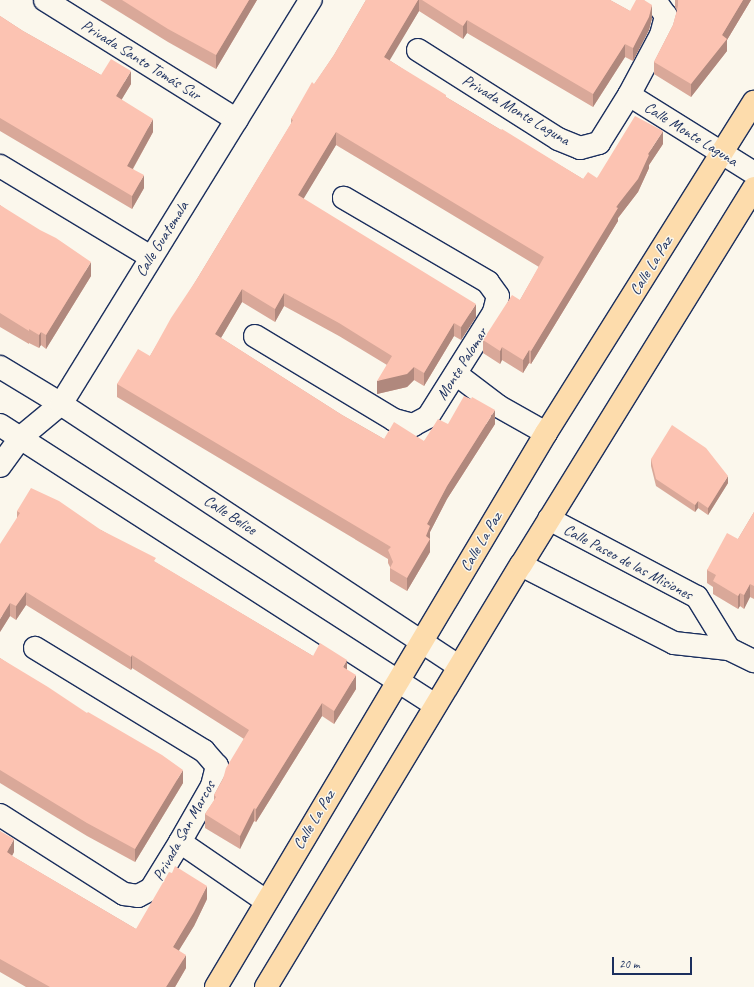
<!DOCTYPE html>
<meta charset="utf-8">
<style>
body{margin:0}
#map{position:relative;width:754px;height:987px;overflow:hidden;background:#fbf7ec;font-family:Caveat,sans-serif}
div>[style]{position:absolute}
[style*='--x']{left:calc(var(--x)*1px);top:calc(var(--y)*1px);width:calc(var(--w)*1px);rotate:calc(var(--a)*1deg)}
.roads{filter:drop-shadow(1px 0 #1b2f5e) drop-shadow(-1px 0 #1b2f5e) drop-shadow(0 1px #1b2f5e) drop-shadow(0 -1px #1b2f5e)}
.minor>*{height:22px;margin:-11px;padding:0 11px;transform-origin:11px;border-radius:11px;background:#fbf7ec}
.major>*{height:22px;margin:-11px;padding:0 11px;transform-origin:11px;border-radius:11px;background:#fddcac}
.wall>*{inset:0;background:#d9a899}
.shaded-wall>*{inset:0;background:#b0887d}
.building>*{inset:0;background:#fcc3b2}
span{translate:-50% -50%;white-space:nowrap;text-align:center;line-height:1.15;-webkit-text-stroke:3px #fbf7ec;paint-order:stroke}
.street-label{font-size:16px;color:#1b2f5e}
.scale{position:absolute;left:612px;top:957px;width:80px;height:18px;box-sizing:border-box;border:2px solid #1b2f5e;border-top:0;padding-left:5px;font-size:12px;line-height:14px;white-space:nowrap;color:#1b2f5e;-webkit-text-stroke:3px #fbf7ec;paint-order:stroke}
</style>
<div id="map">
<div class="roads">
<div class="minor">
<div style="--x:45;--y:0;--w:226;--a:32"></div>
<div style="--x:418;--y:50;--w:166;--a:32.4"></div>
<div style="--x:558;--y:139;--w:24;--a:22"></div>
<div style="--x:580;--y:148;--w:20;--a:-15"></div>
<div style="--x:599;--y:143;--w:57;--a:-58"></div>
<div style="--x:629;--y:95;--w:68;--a:-61.9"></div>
<div style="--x:661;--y:35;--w:20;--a:-75"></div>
<div style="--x:666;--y:16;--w:19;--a:-125"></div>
<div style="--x:629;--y:95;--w:147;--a:32"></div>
<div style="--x:0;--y:166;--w:176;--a:31.1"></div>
<div style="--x:255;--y:336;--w:162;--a:31.1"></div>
<div style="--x:394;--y:420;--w:20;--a:15"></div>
<div style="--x:413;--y:425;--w:17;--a:-28"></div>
<div style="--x:428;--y:417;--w:124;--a:-57.8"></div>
<div style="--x:494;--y:312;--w:16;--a:-76"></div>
<div style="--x:498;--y:296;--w:17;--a:-126"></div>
<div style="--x:488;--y:282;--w:167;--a:-149.7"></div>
<div style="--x:0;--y:367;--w:71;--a:31.2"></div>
<div style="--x:61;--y:404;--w:476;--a:33.4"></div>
<div style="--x:456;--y:374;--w:53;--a:37.3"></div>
<div style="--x:498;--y:406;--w:55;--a:29.4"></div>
<div style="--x:0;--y:425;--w:517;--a:32.77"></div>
<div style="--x:0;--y:466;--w:34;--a:-54"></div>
<div style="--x:20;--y:438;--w:53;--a:-39.7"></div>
<div style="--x:61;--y:404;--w:475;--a:-58.3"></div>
<div style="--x:549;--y:519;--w:167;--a:27.8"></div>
<div style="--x:697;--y:597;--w:61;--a:58.4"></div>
<div style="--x:521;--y:565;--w:172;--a:27"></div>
<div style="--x:674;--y:643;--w:55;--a:6.2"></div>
<div style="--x:729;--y:649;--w:28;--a:26"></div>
<div style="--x:0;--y:815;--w:147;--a:32.5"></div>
<div style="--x:124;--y:894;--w:14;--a:8"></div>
<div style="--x:138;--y:896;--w:15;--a:-28"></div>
<div style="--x:151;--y:889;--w:55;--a:-58.3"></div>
<div style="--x:180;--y:842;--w:64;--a:-60.3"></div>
<div style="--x:212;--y:786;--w:21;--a:-76"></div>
<div style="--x:217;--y:766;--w:20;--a:-131"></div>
<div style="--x:204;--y:751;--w:198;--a:-148.6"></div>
<div style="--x:180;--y:842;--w:104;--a:34.5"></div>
</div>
<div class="major">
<div style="--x:216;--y:987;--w:645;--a:-59.22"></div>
<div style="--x:546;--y:433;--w:391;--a:-57.9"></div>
<div style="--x:266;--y:987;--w:493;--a:-58.9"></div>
<div style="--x:521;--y:565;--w:443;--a:-58.3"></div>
</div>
</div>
<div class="wall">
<div style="clip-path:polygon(100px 0,257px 0,216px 69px,168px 42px)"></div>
<div style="clip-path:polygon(366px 0,610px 0,630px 11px,652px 18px,649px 30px,633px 61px,625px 57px,593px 107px,467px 33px,463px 39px,419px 11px,389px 60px,446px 97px,583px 179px,597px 178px,663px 144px,649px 165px,649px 168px,638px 192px,618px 218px,618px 221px,531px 364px,529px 363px,523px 373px,502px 360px,500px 364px,483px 353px,483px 340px,520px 300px,539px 267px,336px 145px,303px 199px,476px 317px,461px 340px,454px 336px,424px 386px,414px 380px,407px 387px,377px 394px,387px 365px,339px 336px,284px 306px,275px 322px,242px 302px,221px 338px,342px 415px,384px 439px,424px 441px,448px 424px,495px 424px,447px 499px,430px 532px,430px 552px,407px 591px,390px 581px,390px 567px,388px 563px,388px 559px,117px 397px,117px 384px,150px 356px,197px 279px,291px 124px,291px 119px,334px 55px)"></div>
<div style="clip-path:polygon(675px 0,751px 0,727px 40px,727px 51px,691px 97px,654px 74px,654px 62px,673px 25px,677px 11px,675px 7px)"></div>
<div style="clip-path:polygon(0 16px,23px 31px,101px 75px,131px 84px,121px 100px,153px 132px,133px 169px,144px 188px,132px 209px,0 131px)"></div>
<div style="clip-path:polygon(0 205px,91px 276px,46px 349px,41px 345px,39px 348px,29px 343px,29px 344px,0 327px)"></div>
<div style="clip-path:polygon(651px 459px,728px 483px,708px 515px,698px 508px,695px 512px,656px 486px,651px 466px)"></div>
<div style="clip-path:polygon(17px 511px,101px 530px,313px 656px,347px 670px,356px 689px,334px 724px,322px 716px,256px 822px,254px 821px,240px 849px,205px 828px,205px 814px,214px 801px,214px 795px,244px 739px,132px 668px,131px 670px,26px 605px,16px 620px,10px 616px,0 632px,17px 518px)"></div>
<div style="clip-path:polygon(754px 512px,754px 599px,750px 597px,744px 609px,740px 606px,738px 609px,713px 594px,713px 587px,707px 583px,707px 570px,738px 539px)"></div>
<div style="clip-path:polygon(0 658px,183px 783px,135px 862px,87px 836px,0 783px)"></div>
<div style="clip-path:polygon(0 831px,14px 852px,12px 856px,136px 929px,207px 899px,194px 926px,179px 950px,186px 968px,175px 987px,26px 987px,0 972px)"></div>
</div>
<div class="shaded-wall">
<div style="clip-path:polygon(249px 0,257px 0,216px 69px,216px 55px)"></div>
<div style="clip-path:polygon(418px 0,419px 0,419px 11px,384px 70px,384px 57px)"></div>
<div style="clip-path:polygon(743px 0,751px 0,727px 40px,727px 51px,691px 97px,691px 84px,722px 35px)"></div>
<div style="clip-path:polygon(652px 5px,652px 18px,649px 30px,633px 61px,633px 48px)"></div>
<div style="clip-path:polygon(467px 20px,467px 33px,463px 39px,463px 26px)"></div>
<div style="clip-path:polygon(625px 44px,625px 57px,593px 107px,593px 94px)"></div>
<div style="clip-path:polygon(131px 71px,131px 84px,116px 109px,116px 96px)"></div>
<div style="clip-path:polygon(153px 119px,153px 132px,127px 179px,127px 166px)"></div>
<div style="clip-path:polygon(663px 131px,663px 144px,649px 165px,649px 168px,638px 192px,618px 218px,618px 221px,531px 364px,531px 351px,648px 154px)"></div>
<div style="clip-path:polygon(336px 132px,336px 145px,298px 208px,298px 195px)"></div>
<div style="clip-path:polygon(144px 175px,144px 188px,132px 209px,132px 196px)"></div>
<div style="clip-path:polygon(91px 262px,91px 276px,46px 349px,46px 335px)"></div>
<div style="clip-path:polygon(242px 289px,242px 302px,215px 348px,215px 334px)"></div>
<div style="clip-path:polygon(284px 293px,284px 306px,275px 322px,275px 309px)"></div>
<div style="clip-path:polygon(476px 304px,476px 317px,461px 340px,461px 327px)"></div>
<div style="clip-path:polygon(454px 323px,454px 336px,424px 386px,424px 373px)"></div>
<div style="clip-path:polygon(41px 332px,41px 345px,39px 348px,39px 335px)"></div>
<div style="clip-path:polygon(502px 347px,502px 360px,500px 364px,500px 351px)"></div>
<div style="clip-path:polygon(529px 350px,529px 363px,523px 373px,523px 360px)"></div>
<div style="clip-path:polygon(414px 367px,414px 380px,407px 387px,377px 394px,377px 381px)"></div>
<div style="clip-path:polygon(495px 410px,495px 424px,447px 499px,430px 532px,430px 552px,407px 591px,407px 578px,427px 524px,447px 486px)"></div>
<div style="clip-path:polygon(728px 476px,728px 483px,708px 515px,708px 508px)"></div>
<div style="clip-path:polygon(698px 501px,698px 508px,695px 512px,695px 505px)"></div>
<div style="clip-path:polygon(750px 584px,750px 597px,744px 609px,744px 595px)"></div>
<div style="clip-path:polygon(26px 592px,26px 605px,16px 620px,16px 606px)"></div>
<div style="clip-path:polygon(740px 593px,740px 606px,738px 609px,738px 596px)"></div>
<div style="clip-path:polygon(10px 603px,10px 616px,0 632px,0 619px)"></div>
<div style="clip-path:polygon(132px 655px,132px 668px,131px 670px,131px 657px)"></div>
<div style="clip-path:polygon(347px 660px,347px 673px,343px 667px)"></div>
<div style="clip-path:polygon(356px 675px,356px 689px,334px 724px,334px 711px)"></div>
<div style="clip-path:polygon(322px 703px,322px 716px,256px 822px,256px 809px)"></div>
<div style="clip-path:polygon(183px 770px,183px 783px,135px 862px,135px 849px)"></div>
<div style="clip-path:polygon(254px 808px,254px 821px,240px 849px,240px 836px)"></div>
<div style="clip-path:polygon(14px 839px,14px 852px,7px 865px,7px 852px)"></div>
<div style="clip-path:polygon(207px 886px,207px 899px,194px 926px,173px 960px,173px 947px)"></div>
<div style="clip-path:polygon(186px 955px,186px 968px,175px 987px,166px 987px)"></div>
</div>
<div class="building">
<div style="clip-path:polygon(122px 0,249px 0,216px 55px,168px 29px)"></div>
<div style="clip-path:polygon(366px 0,418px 0,384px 57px,438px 90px,446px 95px,446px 97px,501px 130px,502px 129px,583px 179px,588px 172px,597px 178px,635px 116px,663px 131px,648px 154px,649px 155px,638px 179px,616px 207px,618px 208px,531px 351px,529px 350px,523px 360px,502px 347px,500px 351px,483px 340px,512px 295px,520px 300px,544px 257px,336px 132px,298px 195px,476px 304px,461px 327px,454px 323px,424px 373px,414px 367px,407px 374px,377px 381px,392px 356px,339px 323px,284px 293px,275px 309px,242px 289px,215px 334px,342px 415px,384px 439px,394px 422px,424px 441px,438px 419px,448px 424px,464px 396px,471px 399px,472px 397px,495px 410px,447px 486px,427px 524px,430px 526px,426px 536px,430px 539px,407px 578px,390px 568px,393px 562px,388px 550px,391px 547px,117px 384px,138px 349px,150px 356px,171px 318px,197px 279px,293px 120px,291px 119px,312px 82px,314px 84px,334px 55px)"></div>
<div style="clip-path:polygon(422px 0,610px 0,630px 11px,636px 0,644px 0,652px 5px,649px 17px,633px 48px,625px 44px,593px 94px,467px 20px,463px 26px)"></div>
<div style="clip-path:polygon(678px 0,743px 0,722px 35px,727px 39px,691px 84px,654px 62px,673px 25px,678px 6px)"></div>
<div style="clip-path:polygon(0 16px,23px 31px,101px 75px,111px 59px,131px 71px,116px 96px,153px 119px,127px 166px,144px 175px,132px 196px,0 118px)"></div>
<div style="clip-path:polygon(0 205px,40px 230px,56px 238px,91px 262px,46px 335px,41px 332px,39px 335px,29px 329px,29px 331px,0 313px)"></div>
<div style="clip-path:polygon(672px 425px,706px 448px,728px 476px,708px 508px,698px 501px,695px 505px,656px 479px,651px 459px)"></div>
<div style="clip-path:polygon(31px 488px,59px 501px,101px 530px,156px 558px,154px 561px,313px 656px,320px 643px,347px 660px,343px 667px,356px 675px,334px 711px,322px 703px,256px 809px,254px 808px,240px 836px,205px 814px,216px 797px,214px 795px,223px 779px,226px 768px,249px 730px,132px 655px,131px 657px,26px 592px,16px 606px,10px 603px,0 619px,0 544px,20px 513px,17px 511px)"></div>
<div style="clip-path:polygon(754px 512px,754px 586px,750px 584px,744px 595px,740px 593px,738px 596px,713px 581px,716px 575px,707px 570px,727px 533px,738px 539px)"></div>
<div style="clip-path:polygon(0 658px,48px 687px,87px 713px,88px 712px,162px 755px,183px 770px,135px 849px,87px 823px,0 770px)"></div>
<div style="clip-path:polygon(0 831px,14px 839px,7px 852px,14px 857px,136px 929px,169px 872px,172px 873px,175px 866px,207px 886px,194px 912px,173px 947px,186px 955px,166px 987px,50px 987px,0 959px)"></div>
</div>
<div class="street-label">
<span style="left:141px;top:60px;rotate:32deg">Privada Santo Tomás Sur</span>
<span style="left:516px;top:110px;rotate:31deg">Privada Monte Laguna</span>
<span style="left:691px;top:134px;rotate:32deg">Calle Monte Laguna</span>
<span style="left:162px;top:239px;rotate:-58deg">Calle Guatemala</span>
<span style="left:651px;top:266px;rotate:-58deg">Calle La Paz</span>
<span style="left:462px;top:364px;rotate:-58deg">Monte Palomar</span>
<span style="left:230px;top:515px;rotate:33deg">Calle Belice</span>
<span style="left:481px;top:542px;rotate:-59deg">Calle La Paz</span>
<span style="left:628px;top:562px;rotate:28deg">Calle Paseo de las Misiones</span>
<span style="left:314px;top:820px;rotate:-59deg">Calle La Paz</span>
<span style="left:184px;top:831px;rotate:-61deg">Privada San Marcos</span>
</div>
<div class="scale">20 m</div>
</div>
